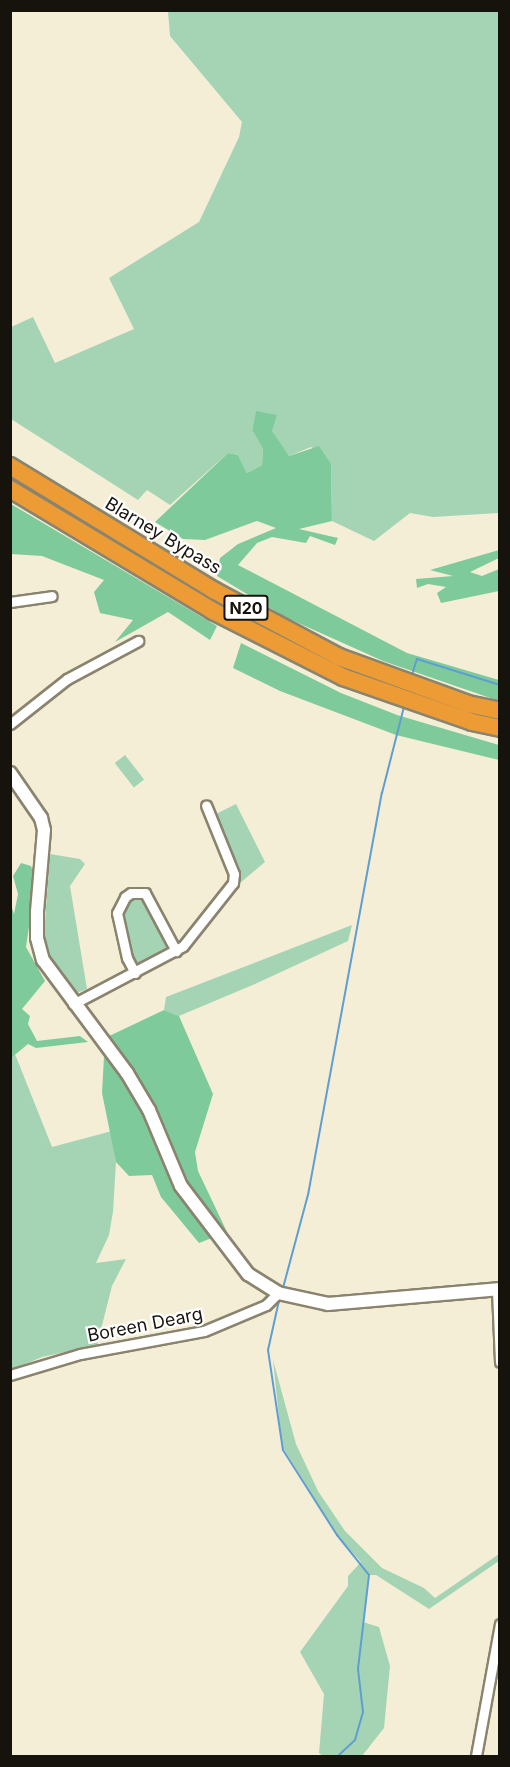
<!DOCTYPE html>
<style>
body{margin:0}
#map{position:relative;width:510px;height:1767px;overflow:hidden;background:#f5eed7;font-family:Inter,sans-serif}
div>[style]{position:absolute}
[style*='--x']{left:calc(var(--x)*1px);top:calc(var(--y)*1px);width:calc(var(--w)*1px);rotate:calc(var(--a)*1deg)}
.green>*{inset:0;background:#a5d4b5;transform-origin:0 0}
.forest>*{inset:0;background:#7fca9b}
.stream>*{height:2px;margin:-1px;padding:0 1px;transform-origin:1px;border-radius:1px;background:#5f9ed2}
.roads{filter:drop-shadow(2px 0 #8a846f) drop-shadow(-2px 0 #8a846f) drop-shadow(0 2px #8a846f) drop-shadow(0 -2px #8a846f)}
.street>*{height:9px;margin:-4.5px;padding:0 4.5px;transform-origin:4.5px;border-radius:4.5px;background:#fff}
.secondary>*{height:12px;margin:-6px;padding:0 6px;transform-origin:6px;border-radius:6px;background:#fff}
.highway>*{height:16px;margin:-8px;padding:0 8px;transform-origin:8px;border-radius:8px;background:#ed9b34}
span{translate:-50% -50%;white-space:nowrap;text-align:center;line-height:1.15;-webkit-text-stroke:4.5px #fff;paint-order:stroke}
.shield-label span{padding:2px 4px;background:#fff;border:2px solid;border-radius:4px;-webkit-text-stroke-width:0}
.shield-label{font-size:16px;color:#16130c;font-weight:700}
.street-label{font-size:18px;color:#16130c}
.frame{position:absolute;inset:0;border:12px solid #16130c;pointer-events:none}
</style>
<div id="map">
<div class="green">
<div style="clip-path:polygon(168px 11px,499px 11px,499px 513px,433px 517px,410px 513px,374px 541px,332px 521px,331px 464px,311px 447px,289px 456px,256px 412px,252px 430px,263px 449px,262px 465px,247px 473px,238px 455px,228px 453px,170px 505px,147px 490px,138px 500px,11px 419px,11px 327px,33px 317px,55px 363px,134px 329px,109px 278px,199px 222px,239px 137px,242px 122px,170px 36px)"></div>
<div style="left:125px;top:755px;width:31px;height:13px;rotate:52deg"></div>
<div style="clip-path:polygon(236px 804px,265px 862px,240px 883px,240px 869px,214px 815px)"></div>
<div style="clip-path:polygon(50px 854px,80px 859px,85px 864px,70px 886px,87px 989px,77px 993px,71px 991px,53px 966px,44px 935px)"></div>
<div style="clip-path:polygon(136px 897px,142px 898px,149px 907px,168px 947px,136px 966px,121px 913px,126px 902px)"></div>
<div style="clip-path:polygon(352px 925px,348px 941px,255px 984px,179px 1016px,164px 1010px,166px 997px)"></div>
<div style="clip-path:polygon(15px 1054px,52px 1147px,112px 1131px,116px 1162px,113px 1212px,109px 1235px,96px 1263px,126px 1259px,112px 1286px,97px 1345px,42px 1357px,11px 1370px,10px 1058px)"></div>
<div style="clip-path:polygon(273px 1360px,296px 1444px,318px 1491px,345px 1531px,382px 1568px,424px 1588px,435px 1598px,499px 1554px,499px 1561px,429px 1609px,376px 1575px,369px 1575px,363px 1622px,379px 1627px,390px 1666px,384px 1728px,362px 1756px,323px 1756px,319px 1753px,324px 1694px,300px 1652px,348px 1586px,348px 1576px,361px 1562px,337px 1535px,282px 1446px)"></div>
</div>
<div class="forest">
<div style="clip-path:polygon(256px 411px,277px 415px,272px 431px,289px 456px,319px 446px,331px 464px,332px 521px,299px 529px,338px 538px,335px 545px,310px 536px,306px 543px,272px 537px,257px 543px,238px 565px,407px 653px,499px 680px,499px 701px,383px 661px,285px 617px,217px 576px,220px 558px,238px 544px,276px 528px,257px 521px,205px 540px,183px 539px,155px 522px,228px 453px,238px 455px,247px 473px,262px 465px,263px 449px,252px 430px)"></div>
<div style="clip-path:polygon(11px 504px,217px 626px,210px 640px,168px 612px,115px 642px,133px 620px,100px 613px,94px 592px,104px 580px,42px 556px,11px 554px)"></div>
<div style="clip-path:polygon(499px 550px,499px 558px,470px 572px,482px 576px,499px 569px,499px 591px,441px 603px,437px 593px,446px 587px,428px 584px,417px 588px,416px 579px,453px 576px,430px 570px)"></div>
<div style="clip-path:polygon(241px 643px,341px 693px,397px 715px,499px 745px,499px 760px,396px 735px,280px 691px,233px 668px)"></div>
<div style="clip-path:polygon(21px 863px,31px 866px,36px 879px,26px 947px,45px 981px,22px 1009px,30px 1016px,28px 1024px,37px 1041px,80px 1036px,88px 1042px,36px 1048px,28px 1044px,11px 1058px,10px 901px,14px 914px,18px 894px,13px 876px)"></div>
<div style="clip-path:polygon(164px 1010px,179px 1016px,213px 1094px,195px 1152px,198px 1171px,227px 1232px,199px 1243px,161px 1197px,152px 1175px,129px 1176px,116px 1162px,102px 1093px,105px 1038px)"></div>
</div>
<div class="stream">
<div style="--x:412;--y:675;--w:17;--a:-73"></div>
<div style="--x:417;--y:659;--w:87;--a:17.4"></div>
<div style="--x:283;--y:1288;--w:96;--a:-75"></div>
<div style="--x:308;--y:1195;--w:409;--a:-79.6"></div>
<div style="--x:382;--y:793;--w:89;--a:-75.7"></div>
<div style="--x:280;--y:1296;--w:55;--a:102.5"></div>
<div style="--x:268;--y:1350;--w:101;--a:81.5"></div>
<div style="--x:283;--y:1450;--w:101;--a:57.6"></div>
<div style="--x:337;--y:1535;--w:51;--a:51.3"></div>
<div style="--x:369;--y:1575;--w:95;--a:96.7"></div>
<div style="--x:358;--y:1669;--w:43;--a:83.4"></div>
<div style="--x:363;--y:1712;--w:29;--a:106"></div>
<div style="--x:355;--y:1740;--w:23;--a:137"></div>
</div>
<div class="roads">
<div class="street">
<div style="--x:10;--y:602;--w:42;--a:-8.1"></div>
<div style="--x:10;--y:724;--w:73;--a:-38.3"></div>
<div style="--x:67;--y:679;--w:81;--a:-28.2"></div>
<div style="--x:135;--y:973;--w:17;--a:-118"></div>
<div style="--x:127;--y:958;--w:46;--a:-102.5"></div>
<div style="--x:117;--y:913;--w:18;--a:-63"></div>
<div style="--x:125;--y:897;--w:7;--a:-34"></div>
<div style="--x:131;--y:893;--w:14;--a:0"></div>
<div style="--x:145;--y:893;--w:66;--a:61.9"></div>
<div style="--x:73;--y:1004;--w:124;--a:-27.8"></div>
<div style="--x:183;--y:946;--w:80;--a:-51.6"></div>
<div style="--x:233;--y:883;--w:9;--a:-84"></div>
<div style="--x:234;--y:874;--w:74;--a:-112.1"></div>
<div style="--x:497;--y:1290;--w:72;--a:87.6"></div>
<div style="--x:10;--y:1375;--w:73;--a:-16.7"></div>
<div style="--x:80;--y:1354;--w:126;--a:-10.5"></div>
<div style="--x:204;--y:1331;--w:67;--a:-22.8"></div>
<div style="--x:266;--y:1305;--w:17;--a:-45"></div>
<div style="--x:476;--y:1756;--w:134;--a:-79.7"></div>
</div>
<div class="secondary">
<div style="--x:10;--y:773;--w:55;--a:55.4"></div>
<div style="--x:41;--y:818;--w:12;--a:76"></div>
<div style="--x:44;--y:830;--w:82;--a:94.9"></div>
<div style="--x:37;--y:912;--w:26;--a:90"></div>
<div style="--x:37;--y:938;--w:23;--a:75"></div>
<div style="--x:43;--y:960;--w:141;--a:53.4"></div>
<div style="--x:127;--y:1073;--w:43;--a:59.3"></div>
<div style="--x:149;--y:1110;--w:82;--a:67.2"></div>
<div style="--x:181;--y:1186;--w:111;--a:52.7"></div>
<div style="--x:248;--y:1274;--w:36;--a:32"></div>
<div style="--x:278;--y:1293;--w:51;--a:12.4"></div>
<div style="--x:328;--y:1304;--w:173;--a:-5"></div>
</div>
<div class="highway">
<div style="--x:10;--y:466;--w:240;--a:31.4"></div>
<div style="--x:215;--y:591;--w:140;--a:28"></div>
<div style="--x:339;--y:657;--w:137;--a:20"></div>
<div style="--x:468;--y:704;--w:33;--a:12"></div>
<div style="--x:10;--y:489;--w:237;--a:31"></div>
<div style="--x:213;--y:611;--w:146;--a:26.9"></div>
<div style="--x:343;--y:677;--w:137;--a:19.2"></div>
<div style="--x:472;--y:722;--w:29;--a:12"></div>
</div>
</div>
<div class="shield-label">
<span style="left:246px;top:608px">N20</span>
</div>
<div class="street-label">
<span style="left:163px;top:536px;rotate:31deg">Blarney Bypass</span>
<span style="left:145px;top:1325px;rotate:-11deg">Boreen Dearg</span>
</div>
<div class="frame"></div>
</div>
